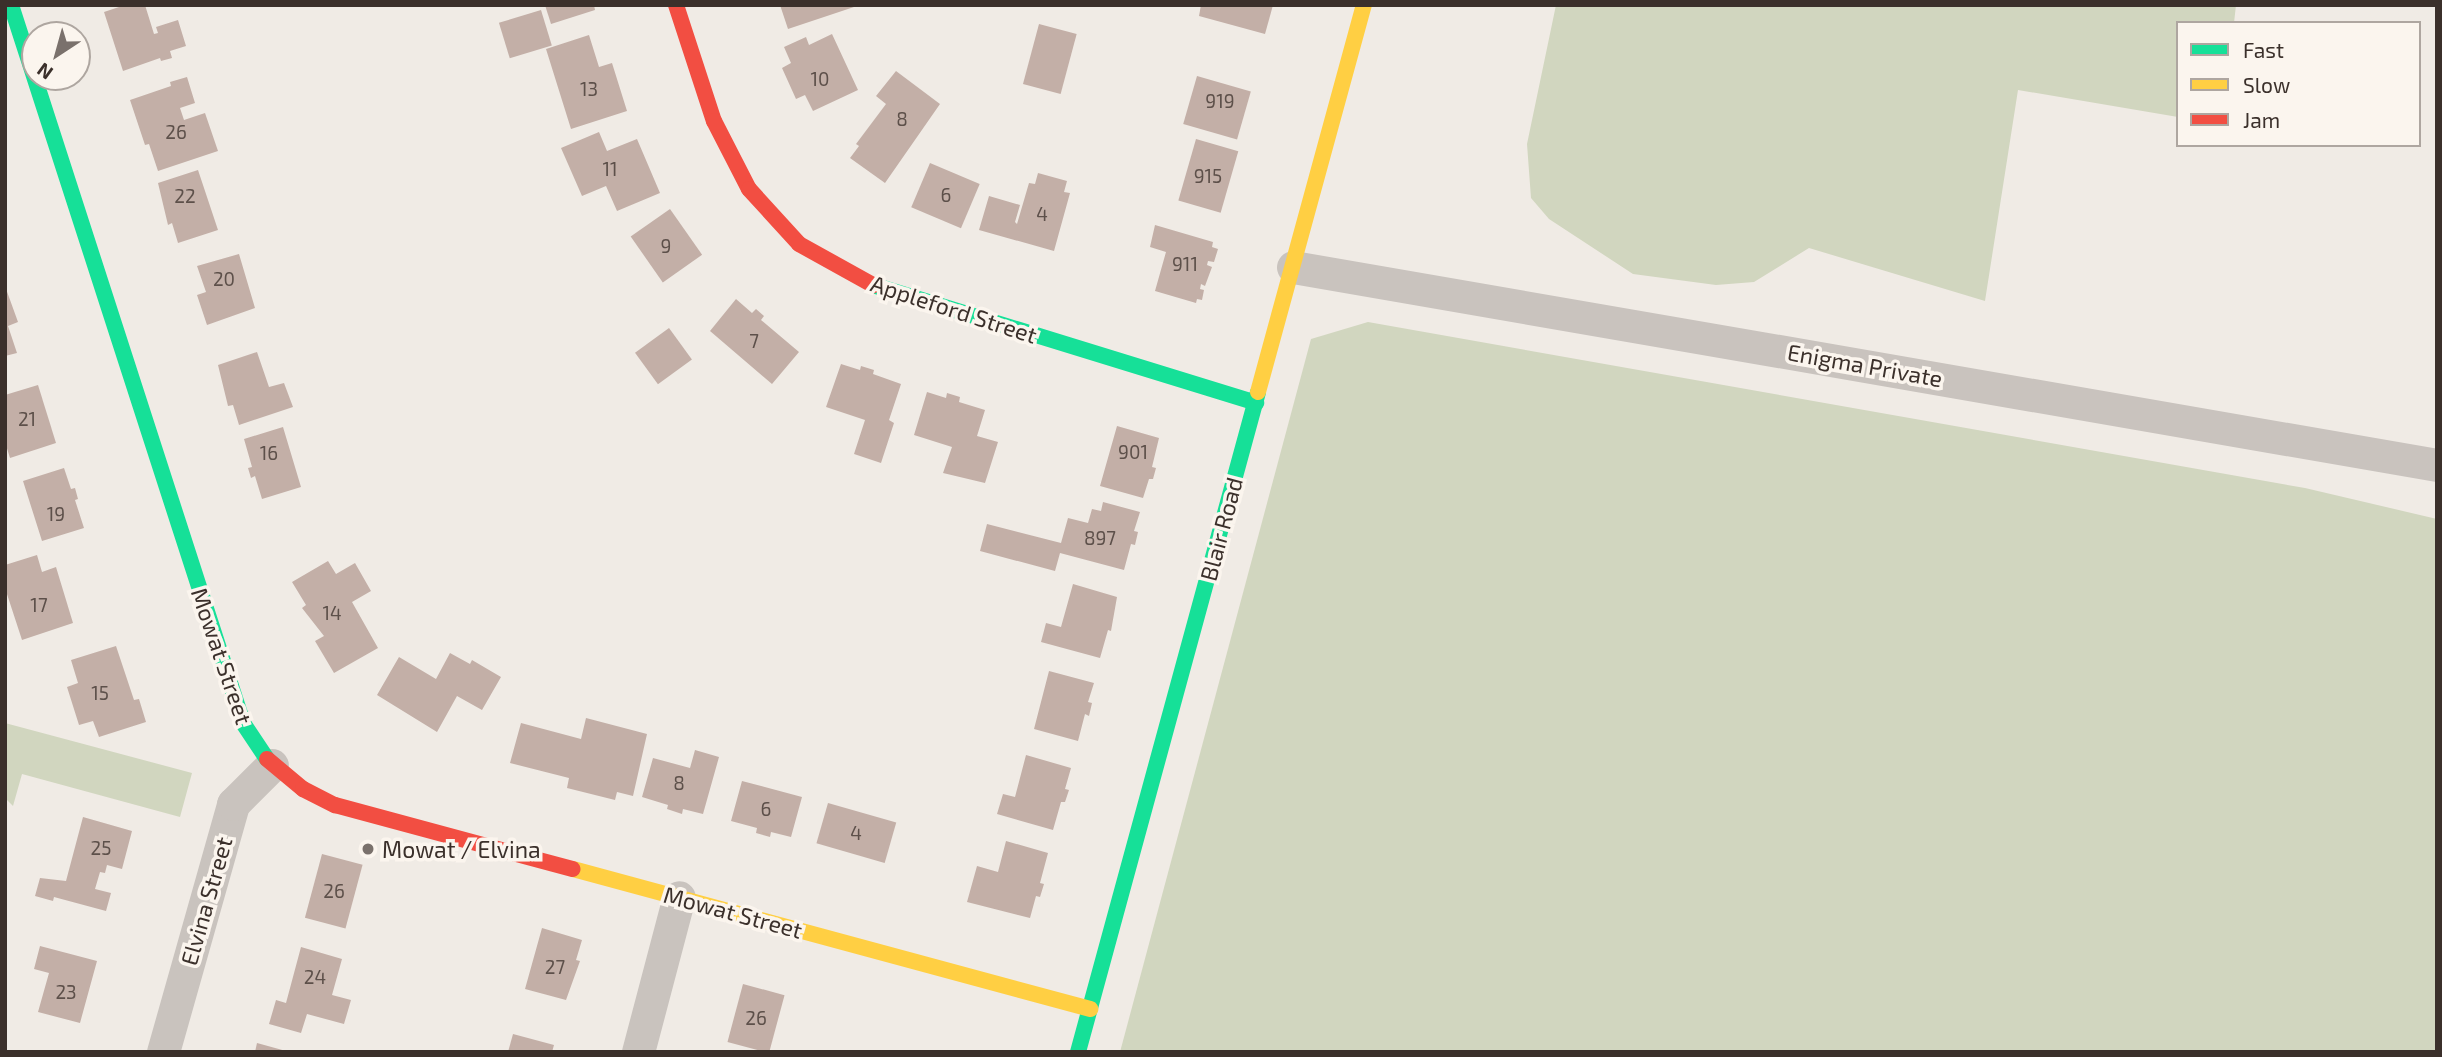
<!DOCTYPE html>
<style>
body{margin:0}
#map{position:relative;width:2442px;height:1057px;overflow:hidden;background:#f0ebe5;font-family:"Exo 2",sans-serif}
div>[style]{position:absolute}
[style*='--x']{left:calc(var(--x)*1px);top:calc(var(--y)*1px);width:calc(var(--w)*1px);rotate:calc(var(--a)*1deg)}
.green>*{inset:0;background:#d1d6bf}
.building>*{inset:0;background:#c3afa7;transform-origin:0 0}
.street>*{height:33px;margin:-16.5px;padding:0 16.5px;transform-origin:16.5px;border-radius:16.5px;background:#c9c3be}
.fast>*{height:16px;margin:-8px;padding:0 8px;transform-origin:8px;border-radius:8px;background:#16e098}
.slow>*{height:16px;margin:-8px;padding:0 8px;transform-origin:8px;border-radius:8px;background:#ffcf43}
.jam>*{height:16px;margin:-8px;padding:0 8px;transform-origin:8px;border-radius:8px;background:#f24e42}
.dots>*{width:19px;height:19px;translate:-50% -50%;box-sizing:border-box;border:4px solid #fbf5ee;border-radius:50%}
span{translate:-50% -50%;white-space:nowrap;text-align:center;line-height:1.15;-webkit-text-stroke:7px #fbf5ee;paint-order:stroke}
.number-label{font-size:19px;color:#5d504a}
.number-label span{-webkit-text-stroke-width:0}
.street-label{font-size:23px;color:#3b302b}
.poi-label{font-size:23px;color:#3b302b}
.left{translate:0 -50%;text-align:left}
.frame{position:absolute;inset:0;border:7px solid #3b302b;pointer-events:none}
.legend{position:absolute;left:2176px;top:21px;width:245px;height:126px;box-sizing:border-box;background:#fbf5ee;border:2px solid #aea6a0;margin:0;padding:9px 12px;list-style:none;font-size:21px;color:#3b302b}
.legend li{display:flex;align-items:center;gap:14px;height:35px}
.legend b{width:35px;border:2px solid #aea6a0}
.north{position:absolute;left:21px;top:21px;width:70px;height:70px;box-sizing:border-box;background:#fbf5ee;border:2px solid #aea6a0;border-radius:50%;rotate:216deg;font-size:19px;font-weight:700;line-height:28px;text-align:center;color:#3b302b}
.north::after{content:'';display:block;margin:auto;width:24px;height:32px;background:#7a716c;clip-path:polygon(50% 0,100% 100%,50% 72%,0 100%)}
</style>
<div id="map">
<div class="green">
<div style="clip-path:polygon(1556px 5px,2236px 5px,2234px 23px,2178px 23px,2178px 117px,2018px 90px,1985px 301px,1809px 248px,1754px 282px,1716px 285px,1633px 274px,1549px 219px,1531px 198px,1527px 144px)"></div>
<div style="clip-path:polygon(1368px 322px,2305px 488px,2437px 519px,2437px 1052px,1120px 1052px,1311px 339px)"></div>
<div style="clip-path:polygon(5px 723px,192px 773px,180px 817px,22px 774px,13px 806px,5px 798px)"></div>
</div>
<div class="building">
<div style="clip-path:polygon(125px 5px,145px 5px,154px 34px,158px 33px,156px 27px,178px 20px,186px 46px,170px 51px,172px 58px,161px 61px,160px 58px,123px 71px,104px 12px)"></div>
<div style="clip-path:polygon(545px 5px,594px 5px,595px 10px,551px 24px)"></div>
<div style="clip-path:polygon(780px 5px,857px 5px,857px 6px,788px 29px)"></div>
<div style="clip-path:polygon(1201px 5px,1273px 5px,1265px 34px,1199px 16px)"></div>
<div style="left:541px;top:10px;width:37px;height:44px;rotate:73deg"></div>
<div style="left:1039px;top:24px;width:39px;height:62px;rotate:15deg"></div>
<div style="clip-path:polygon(832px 34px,858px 90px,813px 111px,805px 95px,796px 99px,782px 68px,791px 63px,784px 47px,806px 37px,809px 45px)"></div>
<div style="clip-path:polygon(589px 35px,599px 67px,612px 63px,627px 111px,571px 129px,546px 49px)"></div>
<div style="clip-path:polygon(896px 71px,940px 104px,885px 183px,850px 158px,859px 146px,856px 144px,886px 104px,876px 96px)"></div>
<div style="left:1197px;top:76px;width:56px;height:50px;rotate:16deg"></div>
<div style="clip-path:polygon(187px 77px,195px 103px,180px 108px,184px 120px,205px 113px,218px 151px,158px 171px,149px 144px,145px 145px,130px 100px,171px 86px,170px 82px)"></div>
<div style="clip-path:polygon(599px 132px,607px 151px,637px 139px,660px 193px,617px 211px,606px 186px,582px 196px,561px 148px)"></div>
<div style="left:1196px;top:139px;width:44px;height:64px;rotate:16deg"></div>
<div style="left:930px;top:163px;width:54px;height:48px;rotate:23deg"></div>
<div style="clip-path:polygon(198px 170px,218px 230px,178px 243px,172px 223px,168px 225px,158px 183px)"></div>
<div style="clip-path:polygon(1038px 173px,1067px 181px,1064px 192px,1070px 193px,1054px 251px,979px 230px,989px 196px,1020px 205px,1015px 222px,1017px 224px,1029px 183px,1035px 184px)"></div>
<div style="left:670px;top:209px;width:56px;height:48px;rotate:55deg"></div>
<div style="clip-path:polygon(1155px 225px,1213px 242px,1212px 247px,1218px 249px,1214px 262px,1208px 261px,1207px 265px,1212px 267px,1205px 286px,1201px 284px,1200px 289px,1204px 290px,1202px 300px,1197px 299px,1196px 303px,1155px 291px,1166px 252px,1150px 247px)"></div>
<div style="clip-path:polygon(239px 254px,255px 308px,207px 325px,197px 295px,206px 292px,197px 266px)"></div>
<div style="clip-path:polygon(5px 286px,18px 322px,8px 326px,17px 353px,5px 356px)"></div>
<div style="clip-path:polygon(736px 299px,752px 313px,756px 309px,764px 316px,761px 320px,799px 352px,772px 384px,710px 331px)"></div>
<div style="left:669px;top:328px;width:39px;height:42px;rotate:54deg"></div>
<div style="clip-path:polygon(257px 352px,269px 387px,284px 383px,293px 407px,239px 425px,233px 405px,228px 406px,218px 365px)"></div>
<div style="clip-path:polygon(841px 364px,860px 370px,861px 366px,874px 370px,873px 374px,901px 384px,889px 420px,894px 423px,881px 463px,854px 454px,865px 420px,826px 407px)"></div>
<div style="clip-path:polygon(38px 385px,56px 443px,10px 458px,5px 442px,5px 395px)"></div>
<div style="clip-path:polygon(927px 392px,946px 398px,947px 393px,960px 397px,959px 402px,985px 410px,977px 436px,998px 442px,985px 483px,943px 473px,952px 447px,914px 435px)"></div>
<div style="clip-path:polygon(1117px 426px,1159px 438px,1152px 467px,1156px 468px,1153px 479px,1149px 479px,1143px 498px,1100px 486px)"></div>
<div style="clip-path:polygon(283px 427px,301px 487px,262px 499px,255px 476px,251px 478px,248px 468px,252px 467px,244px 439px)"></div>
<div style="clip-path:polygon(64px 468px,71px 489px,75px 488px,78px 499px,75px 500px,84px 528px,42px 541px,23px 481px)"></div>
<div style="clip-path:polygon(1103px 502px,1140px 512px,1134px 531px,1138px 532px,1135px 545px,1131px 544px,1124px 570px,1060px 553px,1055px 571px,980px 551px,987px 524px,1061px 543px,1068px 518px,1088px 523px,1092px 509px,1101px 511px)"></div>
<div style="clip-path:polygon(37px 555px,42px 572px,56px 567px,73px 623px,22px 640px,5px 588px,5px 565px)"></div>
<div style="clip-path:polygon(328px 561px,336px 574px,355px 563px,371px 591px,352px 602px,378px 648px,334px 673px,315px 641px,324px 636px,302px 608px,306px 605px,292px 582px)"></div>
<div style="clip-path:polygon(1073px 584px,1117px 597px,1111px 631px,1108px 630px,1100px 658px,1041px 642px,1046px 623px,1061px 627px)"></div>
<div style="clip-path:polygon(116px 646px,134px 700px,139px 699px,146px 722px,99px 737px,93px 721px,79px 725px,67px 687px,78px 683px,71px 660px)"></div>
<div style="clip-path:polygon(450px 653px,470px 664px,472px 660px,501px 677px,482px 710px,457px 696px,437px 732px,377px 695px,399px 657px,436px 679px)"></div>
<div style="clip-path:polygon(1049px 671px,1094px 683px,1088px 702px,1092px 703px,1089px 716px,1085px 714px,1078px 741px,1034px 729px)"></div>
<div style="clip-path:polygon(586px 718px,647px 734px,633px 796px,617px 792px,615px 800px,567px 788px,569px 778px,510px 763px,521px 723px,581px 739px)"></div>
<div style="clip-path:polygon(695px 750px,719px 757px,703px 814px,683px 809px,682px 814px,667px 809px,668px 805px,642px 797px,653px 758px,690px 768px)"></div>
<div style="clip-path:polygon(1026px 755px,1071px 768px,1065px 789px,1069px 790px,1065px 802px,1061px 802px,1053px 830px,997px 814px,1003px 794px,1015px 797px)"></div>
<div style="clip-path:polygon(742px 781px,802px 797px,791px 837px,771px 832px,770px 837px,756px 833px,757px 828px,731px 821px)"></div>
<div style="left:828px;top:803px;width:71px;height:42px;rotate:16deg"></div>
<div style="clip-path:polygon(83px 817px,132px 831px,122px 869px,107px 865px,105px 873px,100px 872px,95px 889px,111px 893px,106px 911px,54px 897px,53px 901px,35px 896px,40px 878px,66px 881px)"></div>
<div style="clip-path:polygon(1006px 841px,1048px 853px,1040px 883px,1044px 884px,1040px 897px,1036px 896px,1030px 918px,967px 902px,977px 866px,998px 872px)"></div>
<div style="left:322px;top:854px;width:42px;height:66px;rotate:15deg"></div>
<div style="clip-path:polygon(542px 928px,582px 940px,576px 960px,580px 961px,566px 1000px,525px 989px)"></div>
<div style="clip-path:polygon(40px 946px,97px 961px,80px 1023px,38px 1012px,49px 973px,34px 969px)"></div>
<div style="clip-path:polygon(301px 947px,342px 959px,332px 995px,351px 1000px,344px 1024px,307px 1014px,301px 1033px,269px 1024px,276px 1000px,286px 1003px)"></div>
<div style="left:743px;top:984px;width:43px;height:60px;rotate:15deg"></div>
<div style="clip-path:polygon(513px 1034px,554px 1045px,552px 1052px,508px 1052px)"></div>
<div style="clip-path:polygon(257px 1043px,286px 1051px,286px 1052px,255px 1052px)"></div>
</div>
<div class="street">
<div style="--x:1293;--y:267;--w:1161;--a:9.82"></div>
<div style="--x:163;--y:1052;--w:258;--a:-74.2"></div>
<div style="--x:233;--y:804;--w:55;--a:-45"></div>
<div style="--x:638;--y:1052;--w:160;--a:-75.2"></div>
</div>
<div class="fast">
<div style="--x:11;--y:5;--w:755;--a:72.09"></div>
<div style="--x:243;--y:723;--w:43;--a:56.3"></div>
<div style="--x:873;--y:285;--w:401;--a:17.1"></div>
<div style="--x:1078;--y:1052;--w:684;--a:-74.74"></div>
</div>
<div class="slow">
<div style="--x:1258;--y:392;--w:401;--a:-74.7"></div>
<div style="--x:573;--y:869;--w:536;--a:15.15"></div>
</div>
<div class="jam">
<div style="--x:676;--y:5;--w:122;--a:71.9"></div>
<div style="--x:714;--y:121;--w:76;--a:62.8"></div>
<div style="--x:749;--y:189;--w:74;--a:47.7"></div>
<div style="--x:799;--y:244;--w:85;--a:29"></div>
<div style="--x:267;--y:759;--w:47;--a:39.8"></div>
<div style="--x:303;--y:789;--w:36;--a:27"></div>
<div style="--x:335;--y:805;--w:246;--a:15.1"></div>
</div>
<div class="dots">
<div style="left:368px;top:849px;background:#7a716c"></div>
</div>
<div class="number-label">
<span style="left:820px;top:79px">10</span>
<span style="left:589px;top:89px">13</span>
<span style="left:1220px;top:101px">919</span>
<span style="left:902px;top:119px">8</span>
<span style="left:176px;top:132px">26</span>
<span style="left:610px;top:169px">11</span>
<span style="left:1208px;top:176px">915</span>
<span style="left:946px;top:195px">6</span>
<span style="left:185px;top:196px">22</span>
<span style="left:1042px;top:214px">4</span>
<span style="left:666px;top:246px">9</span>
<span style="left:1185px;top:264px">911</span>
<span style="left:224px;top:279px">20</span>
<span style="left:754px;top:341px">7</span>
<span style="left:27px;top:419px">21</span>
<span style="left:1133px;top:452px">901</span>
<span style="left:269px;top:453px">16</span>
<span style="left:56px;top:514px">19</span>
<span style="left:1100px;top:538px">897</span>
<span style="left:39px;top:605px">17</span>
<span style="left:332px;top:613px">14</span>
<span style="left:100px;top:693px">15</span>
<span style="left:679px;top:783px">8</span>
<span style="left:766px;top:809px">6</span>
<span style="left:856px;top:833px">4</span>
<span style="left:101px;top:848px">25</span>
<span style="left:334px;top:891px">26</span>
<span style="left:555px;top:967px">27</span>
<span style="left:315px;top:977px">24</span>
<span style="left:66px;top:992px">23</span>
<span style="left:756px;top:1018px">26</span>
</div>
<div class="street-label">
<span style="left:954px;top:309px;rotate:18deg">Appleford Street</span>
<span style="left:1865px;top:365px;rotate:10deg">Enigma Private</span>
<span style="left:1221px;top:529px;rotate:-75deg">Blair Road</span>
<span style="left:222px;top:656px;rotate:71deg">Mowat Street</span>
<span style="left:206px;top:901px;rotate:-74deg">Elvina Street</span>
<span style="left:733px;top:912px;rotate:15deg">Mowat Street</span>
</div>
<div class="poi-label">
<span class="left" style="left:382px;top:849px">Mowat / Elvina</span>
</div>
<div class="frame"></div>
<ul class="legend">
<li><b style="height:9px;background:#16e098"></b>Fast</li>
<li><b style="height:9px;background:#ffcf43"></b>Slow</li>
<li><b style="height:9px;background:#f24e42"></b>Jam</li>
</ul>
<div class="north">N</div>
</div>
